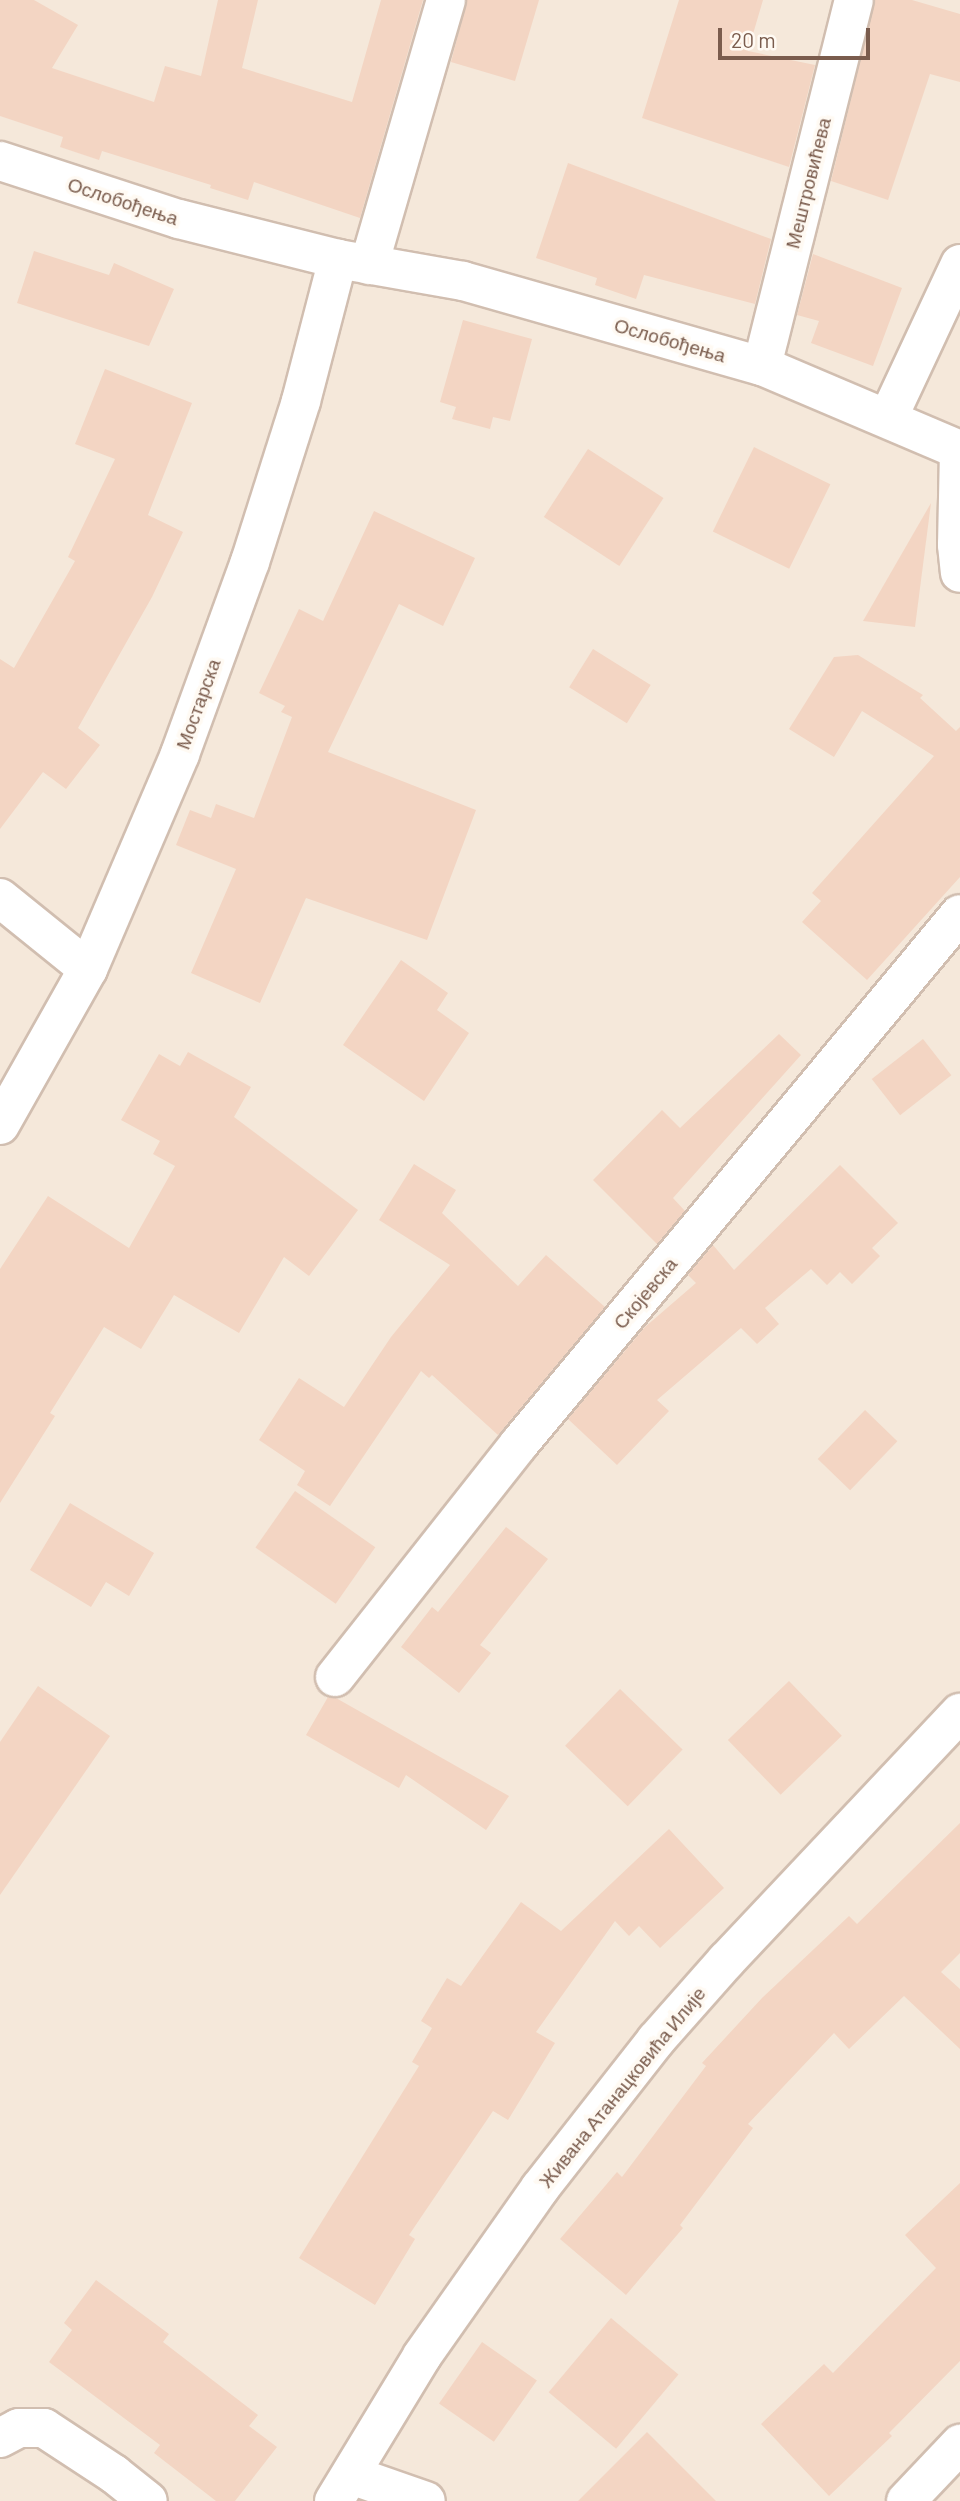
<!DOCTYPE html>
<meta charset="utf-8">
<style>
body{margin:0}
#map{position:relative;width:960px;height:2501px;overflow:hidden;background:#fdf6ec;font-family:Barlow,sans-serif}
div>[style]{position:absolute}
[style*='--x']{left:calc(var(--x)*1px);top:calc(var(--y)*1px);width:calc(var(--w)*1px);rotate:calc(var(--a)*1deg)}
.residential>*{inset:0;background:#f5e8da;transform-origin:0 0}
.building>*{inset:0;background:#f3d5c3;transform-origin:0 0}
.roads{filter:drop-shadow(2px 0 #d1beb0) drop-shadow(-2px 0 #d1beb0) drop-shadow(0 2px #d1beb0) drop-shadow(0 -2px #d1beb0)}
.minor>*{height:38px;margin:-19px;padding:0 19px;transform-origin:19px;border-radius:19px;background:#fff}
.tertiary>*{height:38px;margin:-19px;padding:0 19px;transform-origin:19px;border-radius:19px;background:#fff}
span{translate:-50% -50%;white-space:nowrap;text-align:center;line-height:1.15;-webkit-text-stroke:7px #fffaf3;paint-order:stroke}
.street-label{font-size:19px;color:#7a5c4d}
.scale{position:absolute;left:718px;top:28px;width:152px;height:32px;box-sizing:border-box;border:4px solid #7a5c4d;border-top:0;padding-left:9px;font-size:21px;line-height:24px;white-space:nowrap;color:#7a5c4d;-webkit-text-stroke:5px #fffaf3;paint-order:stroke}
</style>
<div id="map">
<div class="residential">
<div style="left:0;top:0;width:960px;height:2501px"></div>
</div>
<div class="building">
<div style="clip-path:polygon(0 0,34px 0,78px 25px,52px 68px,154px 102px,165px 66px,201px 76px,218px 0,258px 0,242px 68px,352px 102px,381px 0,423px 0,360px 218px,254px 182px,248px 200px,210px 188px,211px 185px,102px 151px,99px 160px,60px 147px,63px 137px,0 116px)"></div>
<div style="clip-path:polygon(467px 0,539px 0,515px 81px,451px 62px)"></div>
<div style="clip-path:polygon(679px 0,763px 0,748px 51px,815px 65px,789px 167px,642px 118px)"></div>
<div style="clip-path:polygon(875px 0,912px 0,960px 14px,960px 82px,930px 74px,888px 200px,831px 181px)"></div>
<div style="clip-path:polygon(568px 163px,771px 239px,755px 304px,644px 275px,636px 299px,595px 285px,597px 278px,536px 258px)"></div>
<div style="clip-path:polygon(34px 251px,109px 275px,114px 263px,174px 289px,149px 346px,17px 303px)"></div>
<div style="clip-path:polygon(813px 254px,902px 288px,873px 366px,811px 343px,819px 321px,797px 315px)"></div>
<div style="clip-path:polygon(463px 320px,532px 339px,510px 421px,493px 417px,490px 429px,452px 419px,456px 407px,440px 402px)"></div>
<div style="clip-path:polygon(105px 369px,192px 403px,148px 515px,183px 532px,152px 597px,78px 728px,100px 745px,66px 789px,43px 772px,0 829px,0 659px,14px 668px,75px 561px,68px 557px,115px 459px,75px 444px)"></div>
<div style="left:754px;top:447px;width:85px;height:94px;rotate:26deg"></div>
<div style="left:588px;top:449px;width:90px;height:81px;rotate:33deg"></div>
<div style="clip-path:polygon(931px 503px,915px 627px,863px 621px)"></div>
<div style="clip-path:polygon(374px 511px,475px 558px,443px 626px,399px 604px,328px 752px,476px 810px,427px 940px,306px 898px,260px 1003px,191px 973px,236px 869px,176px 845px,190px 810px,211px 818px,216px 804px,254px 818px,292px 717px,281px 712px,285px 706px,259px 693px,299px 609px,323px 621px)"></div>
<div style="left:593px;top:649px;width:68px;height:45px;rotate:32deg"></div>
<div style="clip-path:polygon(858px 655px,923px 695px,920px 698px,956px 731px,960px 727px,960px 877px,867px 980px,802px 922px,821px 901px,812px 893px,934px 756px,862px 711px,834px 757px,789px 729px,834px 657px)"></div>
<div style="clip-path:polygon(401px 960px,448px 993px,437px 1010px,469px 1033px,424px 1101px,343px 1045px)"></div>
<div style="clip-path:polygon(779px 1034px,801px 1055px,673px 1198px,685px 1211px,657px 1244px,593px 1180px,662px 1110px,680px 1128px)"></div>
<div style="left:923px;top:1039px;width:46px;height:65px;rotate:52deg"></div>
<div style="clip-path:polygon(188px 1052px,251px 1087px,234px 1117px,358px 1210px,309px 1276px,284px 1257px,239px 1333px,174px 1295px,141px 1349px,104px 1327px,50px 1413px,55px 1416px,0 1503px,0 1269px,48px 1196px,129px 1248px,175px 1166px,153px 1154px,160px 1141px,121px 1120px,159px 1054px,180px 1066px)"></div>
<div style="clip-path:polygon(414px 1164px,456px 1190px,442px 1213px,518px 1286px,546px 1255px,605px 1307px,498px 1435px,432px 1375px,429px 1378px,421px 1371px,330px 1506px,297px 1485px,305px 1471px,259px 1440px,299px 1378px,344px 1407px,391px 1337px,450px 1265px,379px 1220px)"></div>
<div style="clip-path:polygon(840px 1165px,898px 1223px,872px 1248px,880px 1256px,852px 1284px,840px 1272px,827px 1285px,811px 1269px,765px 1308px,779px 1324px,757px 1344px,741px 1328px,657px 1400px,669px 1411px,617px 1465px,568px 1419px,645px 1327px,696px 1283px,688px 1275px,713px 1245px,734px 1270px)"></div>
<div style="left:865px;top:1410px;width:45px;height:68px;rotate:44deg"></div>
<div style="left:295px;top:1491px;width:98px;height:69px;rotate:35deg"></div>
<div style="clip-path:polygon(70px 1503px,154px 1553px,129px 1596px,106px 1582px,91px 1607px,30px 1570px)"></div>
<div style="clip-path:polygon(506px 1527px,548px 1559px,480px 1645px,491px 1653px,459px 1693px,401px 1647px,432px 1607px,438px 1612px)"></div>
<div style="left:789px;top:1681px;width:76px;height:85px;rotate:46deg"></div>
<div style="clip-path:polygon(38px 1686px,110px 1736px,0 1895px,0 1742px)"></div>
<div style="left:620px;top:1689px;width:87px;height:79px;rotate:44deg"></div>
<div style="clip-path:polygon(328px 1697px,336px 1698px,509px 1796px,486px 1830px,406px 1775px,399px 1788px,306px 1735px)"></div>
<div style="clip-path:polygon(960px 1823px,960px 1953px,941px 1972px,960px 1989px,960px 2049px,904px 1996px,849px 2049px,834px 2033px,748px 2124px,753px 2128px,680px 2225px,683px 2228px,626px 2295px,560px 2239px,617px 2172px,622px 2177px,706px 2066px,702px 2063px,762px 1998px,849px 1916px,857px 1924px)"></div>
<div style="clip-path:polygon(669px 1829px,724px 1888px,660px 1948px,639px 1926px,629px 1936px,615px 1921px,536px 2032px,555px 2043px,508px 2120px,493px 2111px,409px 2235px,415px 2239px,375px 2305px,299px 2258px,419px 2066px,412px 2062px,432px 2028px,421px 2021px,447px 1978px,461px 1986px,521px 1902px,561px 1931px)"></div>
<div style="clip-path:polygon(960px 2183px,960px 2361px,889px 2433px,892px 2436px,829px 2496px,761px 2424px,824px 2364px,833px 2373px,936px 2268px,905px 2235px)"></div>
<div style="clip-path:polygon(96px 2280px,169px 2334px,163px 2342px,258px 2415px,249px 2426px,277px 2447px,235px 2501px,216px 2501px,154px 2453px,160px 2445px,49px 2362px,72px 2330px,64px 2323px)"></div>
<div style="left:611px;top:2318px;width:88px;height:97px;rotate:40deg"></div>
<div style="left:482px;top:2342px;width:67px;height:75px;rotate:35deg"></div>
<div style="clip-path:polygon(647px 2432px,716px 2501px,578px 2501px)"></div>
</div>
<div class="roads">
<div class="minor">
<div style="--x:369;--y:265;--w:276;--a:-73.8"></div>
<div style="--x:762;--y:366;--w:377;--a:-75.9"></div>
<div style="--x:888;--y:418;--w:170;--a:-64.9"></div>
<div style="--x:959;--y:450;--w:95;--a:91.2"></div>
<div style="--x:957;--y:545;--w:28;--a:84"></div>
<div style="--x:0;--y:898;--w:113;--a:38.9"></div>
<div style="--x:0;--y:1125;--w:179;--a:-60.6"></div>
<div style="--x:88;--y:969;--w:234;--a:-66.8"></div>
<div style="--x:180;--y:754;--w:204;--a:-70"></div>
<div style="--x:250;--y:562;--w:169;--a:-72.4"></div>
<div style="--x:301;--y:401;--w:147;--a:-75.4"></div>
<div style="--x:335;--y:1677;--w:297;--a:-51.7"></div>
<div style="--x:519;--y:1444;--w:689;--a:-50.24"></div>
<div style="--x:0;--y:2438;--w:21;--a:-28"></div>
<div style="--x:19;--y:2428;--w:25;--a:0"></div>
<div style="--x:44;--y:2428;--w:84;--a:33.3"></div>
<div style="--x:114;--y:2474;--w:43;--a:38.5"></div>
<div style="--x:351;--y:2475;--w:79;--a:19.1"></div>
<div style="--x:334;--y:2501;--w:170;--a:-58.7"></div>
<div style="--x:422;--y:2356;--w:205;--a:-54.9"></div>
<div style="--x:540;--y:2188;--w:188;--a:-51.9"></div>
<div style="--x:656;--y:2040;--w:106;--a:-48.5"></div>
<div style="--x:726;--y:1961;--w:341;--a:-46.7"></div>
<div style="--x:906;--y:2501;--w:79;--a:-46.5"></div>
</div>
<div class="tertiary">
<div style="--x:0;--y:161;--w:188;--a:18"></div>
<div style="--x:179;--y:219;--w:164;--a:14.1"></div>
<div style="--x:338;--y:259;--w:127;--a:10"></div>
<div style="--x:463;--y:281;--w:311;--a:15.9"></div>
<div style="--x:762;--y:366;--w:215;--a:23"></div>
</div>
</div>
<div class="street-label">
<span style="left:808px;top:183px;rotate:-76deg">Мештровићева</span>
<span style="left:123px;top:201px;rotate:18deg">Ослобођења</span>
<span style="left:670px;top:340px;rotate:16deg">Ослобођења</span>
<span style="left:198px;top:704px;rotate:-70deg">Мостарска</span>
<span style="left:645px;top:1293px;rotate:-50deg">Скојевска</span>
<span style="left:622px;top:2087px;rotate:-51deg">Живана Атанацковића Илије</span>
</div>
<div class="scale">20 m</div>
</div>
